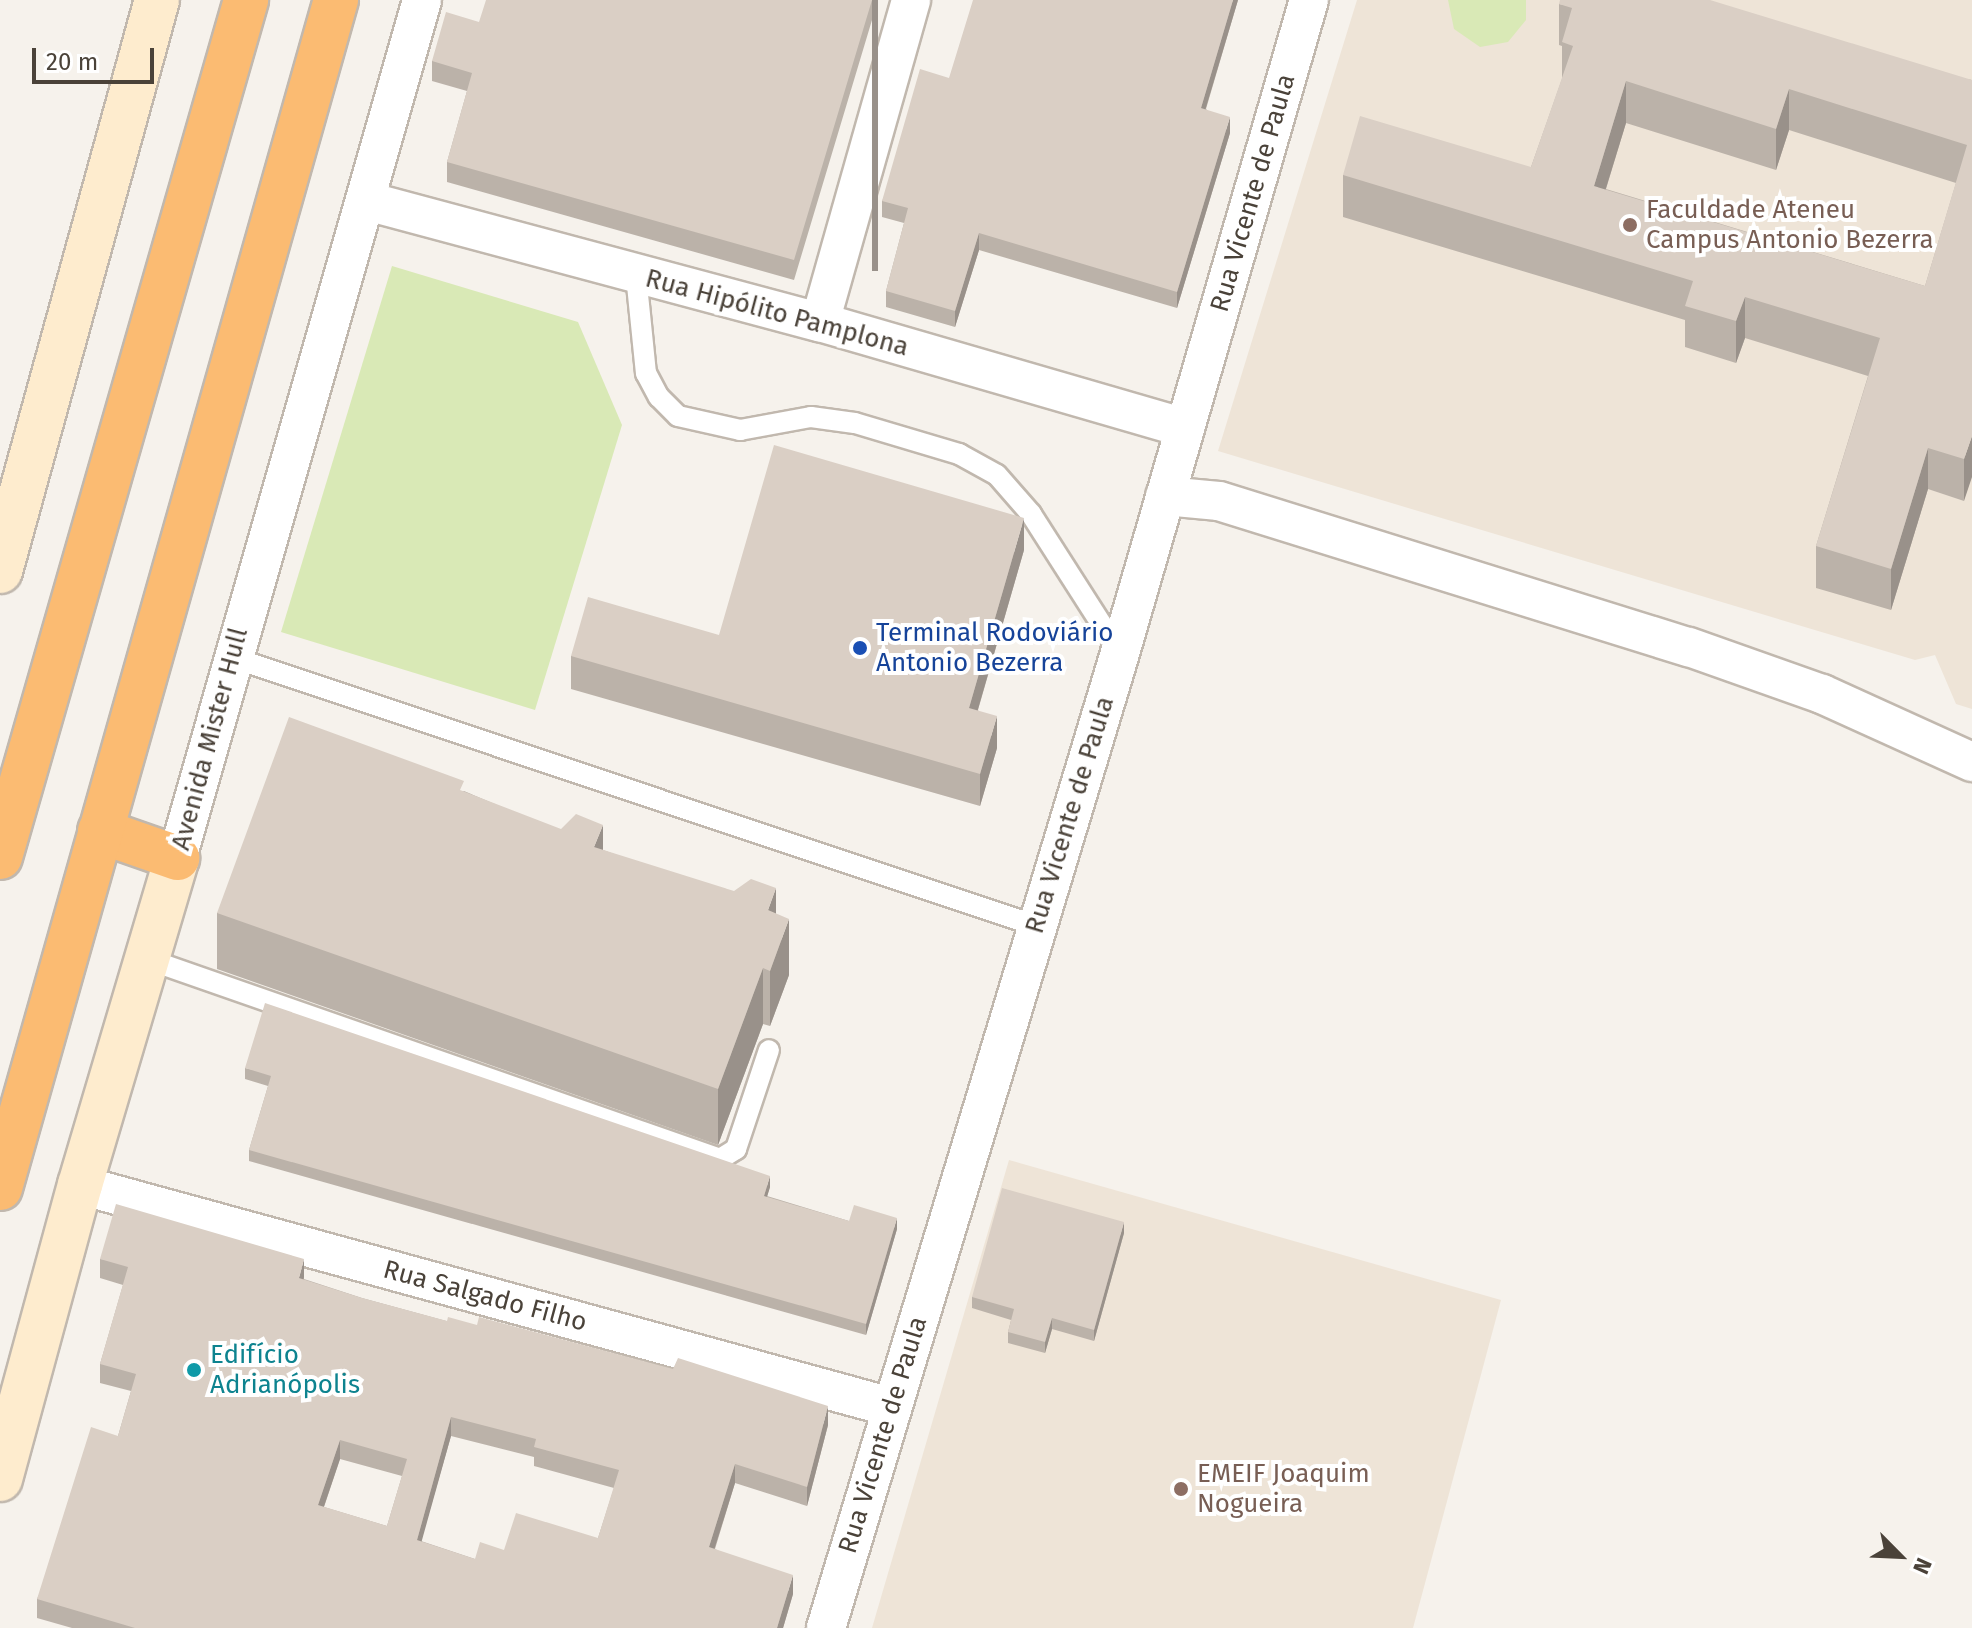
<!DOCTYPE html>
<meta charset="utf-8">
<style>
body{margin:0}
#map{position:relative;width:1972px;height:1628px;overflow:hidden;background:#f6f2ec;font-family:"Fira Sans",sans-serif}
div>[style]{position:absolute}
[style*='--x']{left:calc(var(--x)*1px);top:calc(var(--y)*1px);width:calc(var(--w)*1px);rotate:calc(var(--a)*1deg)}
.education>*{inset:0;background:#eee4d7}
.green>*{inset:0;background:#d9e9b6}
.roads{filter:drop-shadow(2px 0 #c1b8ae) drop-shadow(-2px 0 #c1b8ae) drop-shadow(0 2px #c1b8ae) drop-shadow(0 -2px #c1b8ae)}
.lane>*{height:20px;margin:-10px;padding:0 10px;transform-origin:10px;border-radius:10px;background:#fff}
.street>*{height:38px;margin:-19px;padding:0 19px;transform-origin:19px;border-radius:19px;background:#fff}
.secondary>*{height:44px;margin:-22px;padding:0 22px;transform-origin:22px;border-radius:22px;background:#feecce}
.highway>*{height:44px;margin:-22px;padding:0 22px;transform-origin:22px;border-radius:22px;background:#fbbb72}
.wall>*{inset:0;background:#bbb2a9}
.shaded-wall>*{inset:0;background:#99918a;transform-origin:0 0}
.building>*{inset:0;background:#dacfc5}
.dots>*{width:22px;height:22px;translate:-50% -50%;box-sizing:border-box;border:4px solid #fff;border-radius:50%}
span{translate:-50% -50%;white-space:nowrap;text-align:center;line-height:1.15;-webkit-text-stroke:8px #fff;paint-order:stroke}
.street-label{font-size:26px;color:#4a4239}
.education-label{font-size:26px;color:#785e54}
.left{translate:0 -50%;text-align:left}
.transit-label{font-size:26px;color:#164399}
.culture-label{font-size:26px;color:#0d838f}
.north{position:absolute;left:1860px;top:1516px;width:80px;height:80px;-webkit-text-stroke:6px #fff;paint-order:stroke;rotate:114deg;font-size:22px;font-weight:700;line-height:32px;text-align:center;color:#4a4239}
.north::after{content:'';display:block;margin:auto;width:28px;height:36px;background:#4a4239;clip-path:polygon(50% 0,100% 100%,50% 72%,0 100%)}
.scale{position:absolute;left:32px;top:48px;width:122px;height:36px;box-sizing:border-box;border:4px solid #4a4239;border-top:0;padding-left:10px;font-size:24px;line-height:28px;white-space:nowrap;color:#4a4239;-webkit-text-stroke:6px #fff;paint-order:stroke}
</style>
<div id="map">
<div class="education">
<div style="clip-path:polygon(1357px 0,1972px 0,1972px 709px,1956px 704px,1935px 655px,1915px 660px,1218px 451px)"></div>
<div style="clip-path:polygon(1009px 1160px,1501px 1300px,1413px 1628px,872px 1628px)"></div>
</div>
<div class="green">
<div style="clip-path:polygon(1448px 0,1526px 0,1526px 20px,1508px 42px,1480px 47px,1454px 29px)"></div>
<div style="clip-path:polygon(392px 266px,578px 322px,622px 425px,535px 710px,281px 632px)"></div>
</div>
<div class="roads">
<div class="lane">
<div style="--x:636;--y:275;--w:99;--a:84.2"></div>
<div style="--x:646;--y:373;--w:27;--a:62"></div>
<div style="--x:659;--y:397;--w:27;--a:45"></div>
<div style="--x:678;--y:416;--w:64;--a:12.7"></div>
<div style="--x:740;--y:430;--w:72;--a:-10.4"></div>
<div style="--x:811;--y:417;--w:44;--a:7.8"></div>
<div style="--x:855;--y:423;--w:109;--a:16.6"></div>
<div style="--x:959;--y:454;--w:43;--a:28.9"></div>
<div style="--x:997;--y:475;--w:52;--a:48.9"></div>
<div style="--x:1031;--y:514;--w:165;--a:57.4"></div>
<div style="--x:231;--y:657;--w:850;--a:18.46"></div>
<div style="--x:147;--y:959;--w:607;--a:19.24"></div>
<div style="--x:720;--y:1159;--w:19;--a:-32"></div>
<div style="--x:736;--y:1149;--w:104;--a:-71.6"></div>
</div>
<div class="street">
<div style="--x:367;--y:201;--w:469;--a:15"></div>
<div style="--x:820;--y:322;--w:380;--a:16.2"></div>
<div style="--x:820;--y:322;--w:335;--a:-74.2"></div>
<div style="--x:1165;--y:496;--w:54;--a:5.3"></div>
<div style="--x:1219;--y:501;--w:492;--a:17.3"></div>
<div style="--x:1689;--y:647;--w:141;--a:19.5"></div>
<div style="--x:1822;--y:694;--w:165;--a:24.4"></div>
<div style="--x:177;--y:858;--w:892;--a:-74.06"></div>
<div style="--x:80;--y:1185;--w:841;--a:15.31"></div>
<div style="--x:826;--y:1628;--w:1018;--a:-73.22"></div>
<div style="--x:1120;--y:653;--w:680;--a:-73.86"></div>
</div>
<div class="secondary">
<div style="--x:0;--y:571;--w:592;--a:-74.63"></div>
<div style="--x:0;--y:1479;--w:305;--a:-74.8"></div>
<div style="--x:80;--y:1185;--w:341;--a:-73.5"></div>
</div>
<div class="highway">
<div style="--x:100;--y:831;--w:82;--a:19.3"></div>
<div style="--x:0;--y:857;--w:892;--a:-73.98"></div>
<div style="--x:0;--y:1188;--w:1235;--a:-74.21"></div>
</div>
</div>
<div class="wall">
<div style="clip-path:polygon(878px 0,794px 280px,447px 182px,447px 162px,467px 91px,432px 81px,432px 61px,479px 22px)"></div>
<div style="clip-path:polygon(1238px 0,1206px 109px,1230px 133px,1177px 308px,979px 250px,955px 327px,886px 307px,886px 291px,904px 223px,882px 217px,882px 201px,949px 78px)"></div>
<div style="clip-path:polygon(evenodd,1559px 4px,1972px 80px,1964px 501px,1928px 489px,1891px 610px,1816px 588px,1816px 546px,1868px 376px,1745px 338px,1736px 363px,1685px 347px,1685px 320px,1343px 217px,1343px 175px,1531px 167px,1562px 79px,1562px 46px,1559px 45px,1559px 4px,1626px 123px,1776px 170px,1789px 130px,1956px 183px,1925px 286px,1606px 189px,1626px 123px)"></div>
<div style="clip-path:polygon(1024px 550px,978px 710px,997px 748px,980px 806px,571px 689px,571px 656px,719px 635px)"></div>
<div style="clip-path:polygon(464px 791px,603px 850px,776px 914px,789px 975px,770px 1026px,763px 1024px,718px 1145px,217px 969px,217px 913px)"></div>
<div style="clip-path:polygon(245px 1068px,770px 1187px,767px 1196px,849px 1221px,897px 1229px,866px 1335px,249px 1161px,249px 1150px,268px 1086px,245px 1079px)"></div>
<div style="clip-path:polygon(1124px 1233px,1094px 1341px,1052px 1329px,1045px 1353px,1008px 1343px,1008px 1332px,1011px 1320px,972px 1308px,972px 1297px)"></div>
<div style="clip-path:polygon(evenodd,100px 1259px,304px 1277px,304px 1279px,362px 1298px,828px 1425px,807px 1506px,735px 1483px,715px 1549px,793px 1594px,783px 1628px,72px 1628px,37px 1618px,37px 1599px,118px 1436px,131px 1391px,100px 1383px,100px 1364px,123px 1285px,100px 1278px,100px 1259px,451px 1436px,534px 1457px,534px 1466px,614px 1488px,598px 1538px,504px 1550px,475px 1559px,421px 1541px,451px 1436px,100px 1259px,340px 1459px,402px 1476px,387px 1526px,324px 1507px,340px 1459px)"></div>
</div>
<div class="shaded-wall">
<div style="left:872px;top:0;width:6px;height:271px"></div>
<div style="clip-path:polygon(1233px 0,1238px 0,1201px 124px,1201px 108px)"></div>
<div style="clip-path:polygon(1626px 81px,1626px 123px,1594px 227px,1594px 186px)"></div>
<div style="clip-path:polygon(1789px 89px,1789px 130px,1776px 170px,1776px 129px)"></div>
<div style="clip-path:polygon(1230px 117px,1230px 133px,1177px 308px,1177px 292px)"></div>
<div style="clip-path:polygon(979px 233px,979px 250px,955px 327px,955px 311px)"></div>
<div style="clip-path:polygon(1745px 297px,1745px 338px,1736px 363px,1736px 321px)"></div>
<div style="clip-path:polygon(1972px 436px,1972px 477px,1964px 501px,1964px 459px)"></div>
<div style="clip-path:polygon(1928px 448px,1928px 489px,1891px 610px,1891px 569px)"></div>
<div style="clip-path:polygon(1024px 518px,1024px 550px,969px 740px,969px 708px)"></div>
<div style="clip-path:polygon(997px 716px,997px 748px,980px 806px,980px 774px)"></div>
<div style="clip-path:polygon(603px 825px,603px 880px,594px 847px)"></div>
<div style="clip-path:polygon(776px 888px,776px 944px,768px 910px)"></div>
<div style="clip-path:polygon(789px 919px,789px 975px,770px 1026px,770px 971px)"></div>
<div style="clip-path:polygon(763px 968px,763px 1024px,718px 1145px,718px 1089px)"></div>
<div style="clip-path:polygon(770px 1176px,770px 1187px,764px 1207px,764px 1196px)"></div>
<div style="clip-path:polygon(897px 1218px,897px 1229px,866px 1335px,866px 1324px)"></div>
<div style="clip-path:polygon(1124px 1222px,1124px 1233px,1094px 1341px,1094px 1330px)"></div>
<div style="clip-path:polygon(304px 1259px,304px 1277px,299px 1296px,299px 1278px)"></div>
<div style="clip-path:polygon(1052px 1318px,1052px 1329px,1045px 1353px,1045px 1342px)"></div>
<div style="clip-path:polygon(828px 1406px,828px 1425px,807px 1506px,807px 1487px)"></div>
<div style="clip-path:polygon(451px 1417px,451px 1436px,417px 1558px,417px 1540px)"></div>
<div style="clip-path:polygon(340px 1440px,340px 1459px,318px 1524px,318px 1505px)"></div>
<div style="clip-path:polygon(735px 1464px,735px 1483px,709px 1566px,709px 1547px)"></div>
<div style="clip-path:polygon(793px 1575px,793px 1594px,783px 1628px,777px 1628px)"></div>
</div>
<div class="building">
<div style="clip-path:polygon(486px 0,872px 0,794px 260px,447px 162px,472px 73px,432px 61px,446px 12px,479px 22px)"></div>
<div style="clip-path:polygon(973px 0,1233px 0,1201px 108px,1230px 117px,1177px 292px,979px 233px,955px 311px,886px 291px,908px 208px,882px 201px,920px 69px,949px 78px)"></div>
<div style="clip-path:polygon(evenodd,1560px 0,1710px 0,1972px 80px,1972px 436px,1964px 459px,1928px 448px,1891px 569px,1816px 546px,1880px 338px,1745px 297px,1736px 321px,1685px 306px,1693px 281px,1343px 175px,1360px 116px,1531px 167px,1573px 46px,1562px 42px,1572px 8px,1559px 4px,1560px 0,1626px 81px,1776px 129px,1789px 89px,1967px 145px,1925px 286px,1594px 186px,1626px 81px)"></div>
<div style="clip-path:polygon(774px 445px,1024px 518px,969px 708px,997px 716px,980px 774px,571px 656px,588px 597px,719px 635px)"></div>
<div style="clip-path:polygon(289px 717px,464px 781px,460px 790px,561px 829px,576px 814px,603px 825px,594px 847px,734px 891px,751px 879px,776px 888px,768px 910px,789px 919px,770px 971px,763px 968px,718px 1089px,217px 913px)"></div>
<div style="clip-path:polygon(265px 1003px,770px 1176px,764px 1196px,849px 1221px,854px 1205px,897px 1218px,866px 1324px,249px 1150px,271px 1076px,245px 1068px)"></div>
<div style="clip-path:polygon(1002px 1188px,1124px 1222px,1094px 1330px,1052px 1318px,1045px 1342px,1008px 1332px,1014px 1309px,972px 1297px)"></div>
<div style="clip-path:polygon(evenodd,116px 1204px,304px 1259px,299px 1278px,362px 1298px,447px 1321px,448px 1317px,477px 1325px,479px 1317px,673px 1369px,678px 1358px,828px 1406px,807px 1487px,735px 1464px,709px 1547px,793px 1575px,777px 1628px,135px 1628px,37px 1599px,91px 1427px,118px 1436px,136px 1374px,100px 1364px,128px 1267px,100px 1259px,116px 1204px,451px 1417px,536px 1439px,534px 1447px,619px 1470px,598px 1538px,516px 1513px,504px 1550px,480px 1542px,475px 1559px,417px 1540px,451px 1417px,116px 1204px,340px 1440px,407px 1459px,387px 1526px,318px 1505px,340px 1440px)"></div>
</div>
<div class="dots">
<div style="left:1630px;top:225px;background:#8d6e63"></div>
<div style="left:860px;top:648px;background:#1a4fb4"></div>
<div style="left:194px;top:1370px;background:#0f9aa8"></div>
<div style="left:1181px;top:1489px;background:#8d6e63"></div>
</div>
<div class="street-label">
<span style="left:1253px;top:193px;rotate:-74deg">Rua Vicente de Paula</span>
<span style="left:777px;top:313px;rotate:15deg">Rua Hipólito Pamplona</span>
<span style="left:210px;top:739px;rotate:-75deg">Avenida Mister Hull</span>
<span style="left:1070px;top:815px;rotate:-73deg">Rua Vicente de Paula</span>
<span style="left:485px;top:1296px;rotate:15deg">Rua Salgado Filho</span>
<span style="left:883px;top:1435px;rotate:-73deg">Rua Vicente de Paula</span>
</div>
<div class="education-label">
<span class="left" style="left:1646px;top:225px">Faculdade Ateneu<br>Campus Antonio Bezerra</span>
<span class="left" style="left:1197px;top:1489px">EMEIF Joaquim<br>Nogueira</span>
</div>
<div class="transit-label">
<span class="left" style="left:876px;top:648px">Terminal Rodoviário<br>Antonio Bezerra</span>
</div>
<div class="culture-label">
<span class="left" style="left:210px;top:1370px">Edifício<br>Adrianópolis</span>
</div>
<div class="north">N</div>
<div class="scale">20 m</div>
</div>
